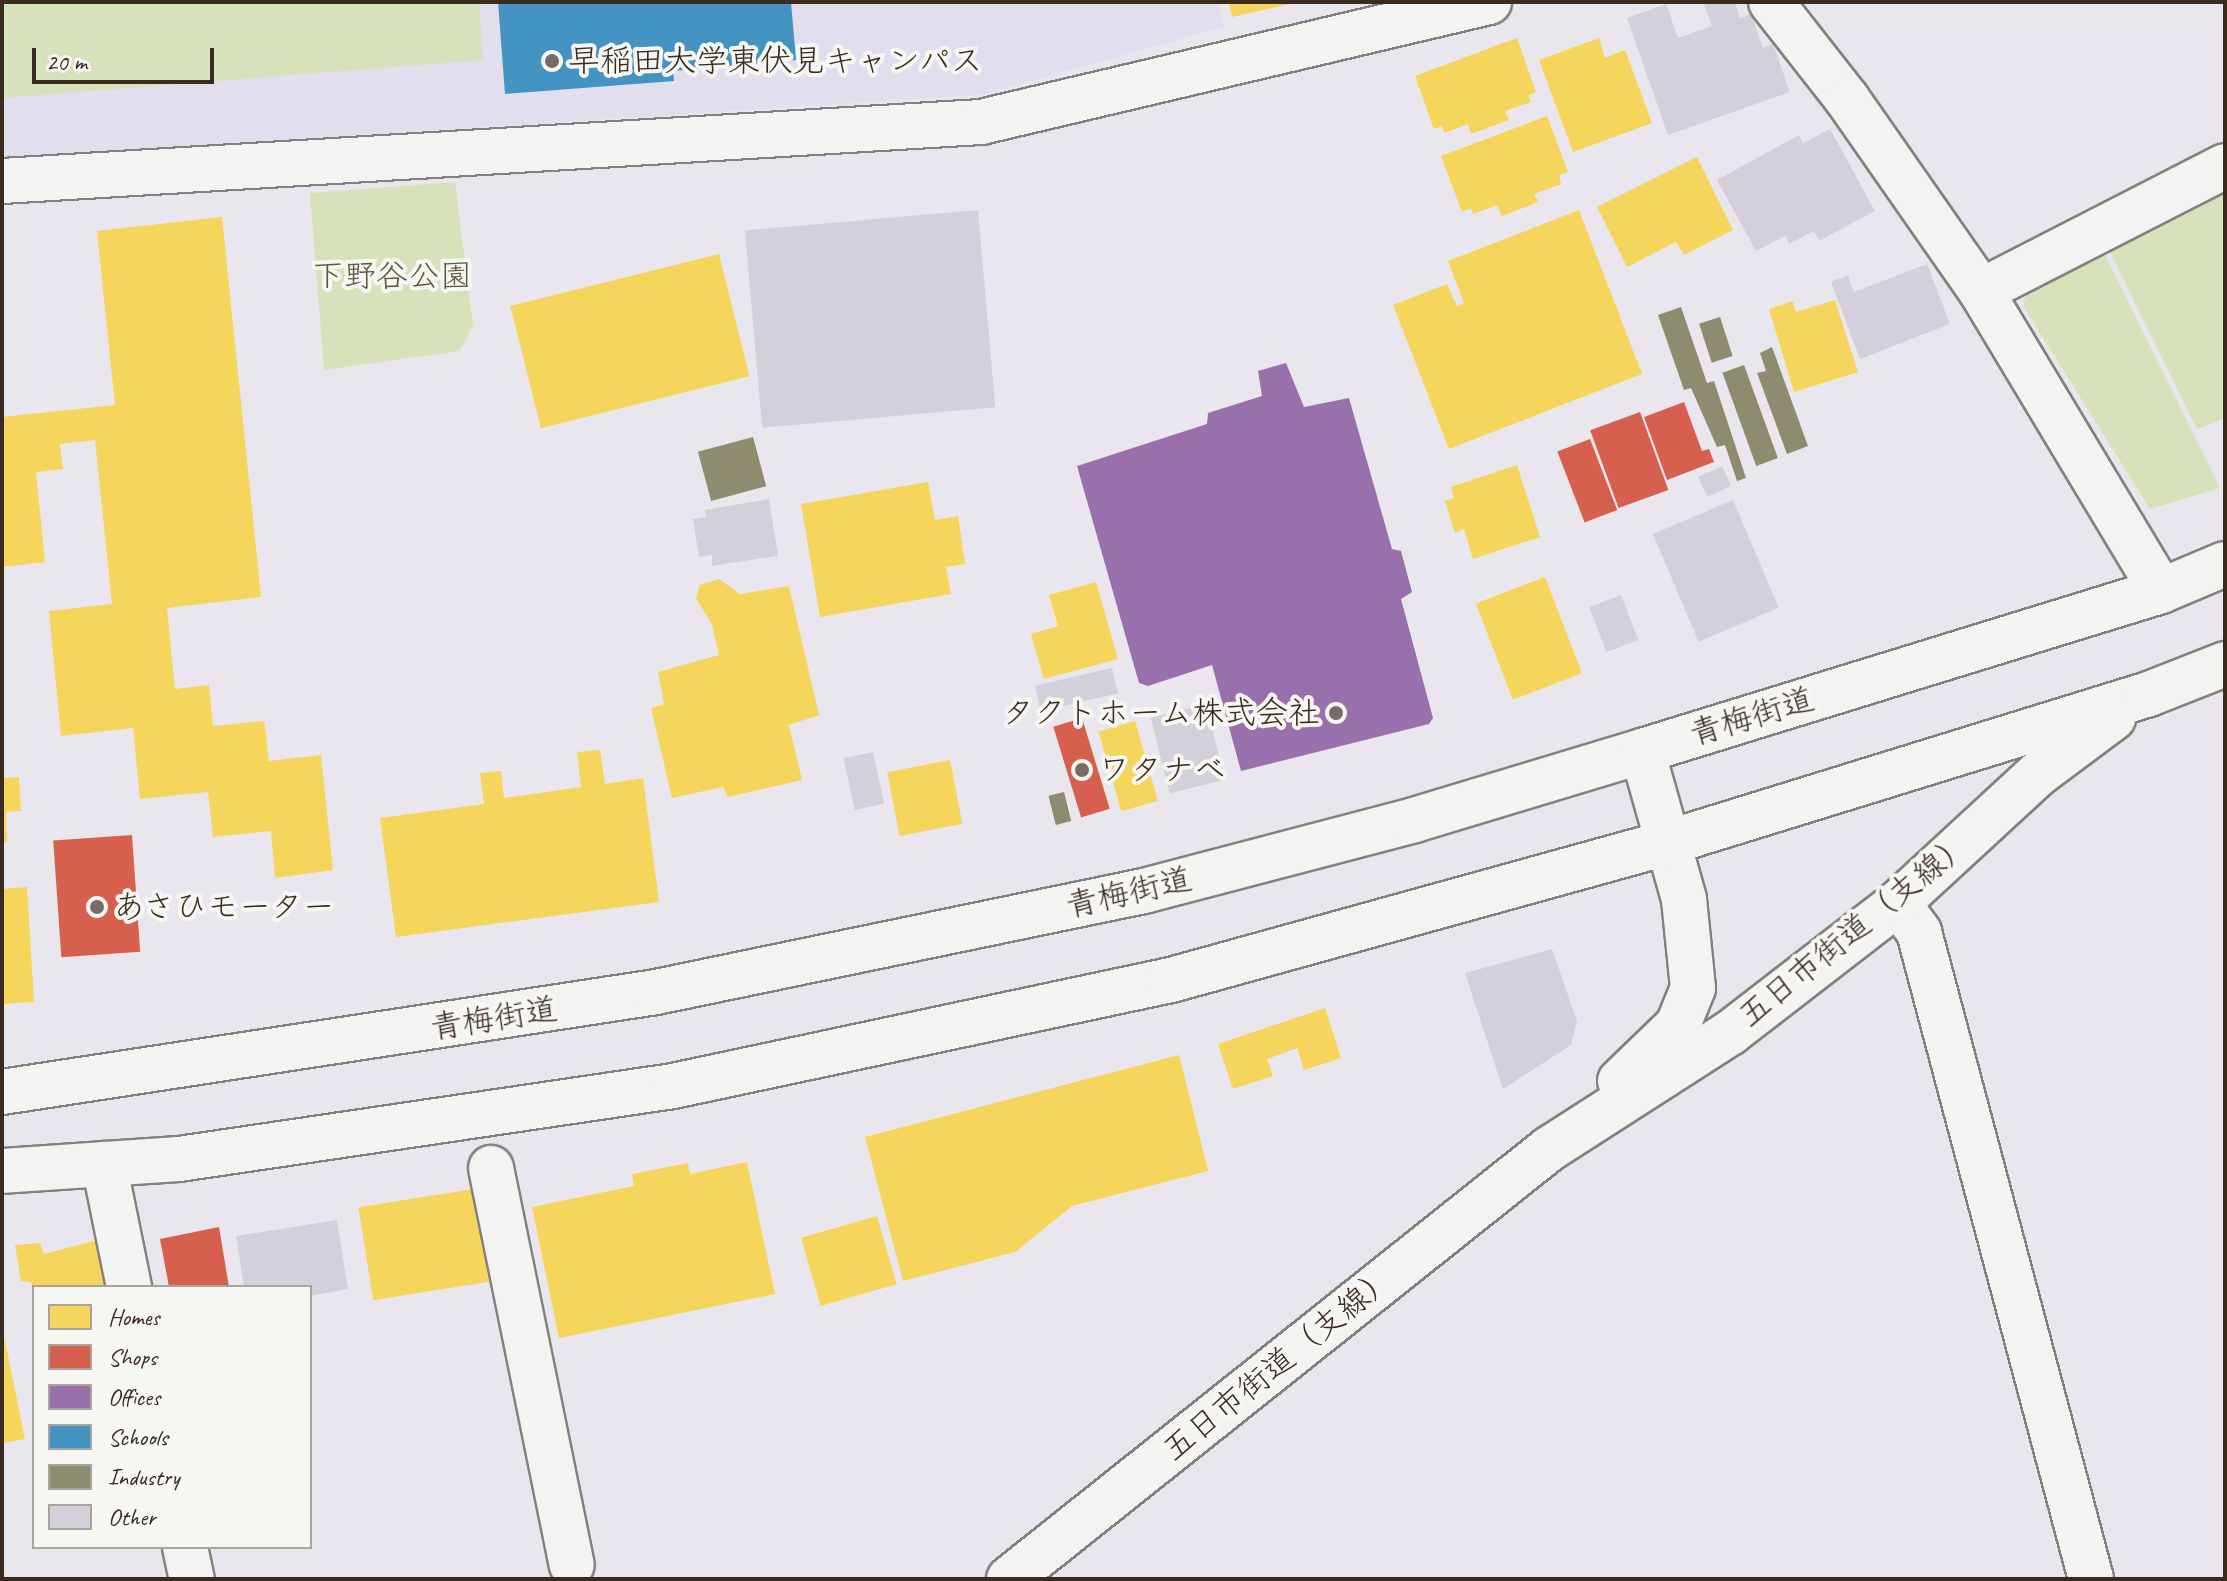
<!DOCTYPE html>
<meta charset="utf-8">
<style>
body{margin:0}
#map{position:relative;width:2227px;height:1581px;overflow:hidden;background:#e9e7ed;font-family:Caveat,"Klee One",sans-serif}
div>[style]{position:absolute}
[style*='--x']{left:calc(var(--x)*1px);top:calc(var(--y)*1px);width:calc(var(--w)*1px);rotate:calc(var(--a)*1deg)}
.built>*{inset:0;background:#e3deee}
.green>*{inset:0;background:#d7e2bb}
.homes>*{inset:0;background:#f6d55c;transform-origin:0 0}
.shops>*{inset:0;background:#d6604d;transform-origin:0 0}
.offices>*{inset:0;background:#9970ab}
.schools>*{inset:0;background:#4393c3}
.industry>*{inset:0;background:#8c8c6e;transform-origin:0 0}
.building>*{inset:0;background:#d4d0db;transform-origin:0 0}
.roads{filter:drop-shadow(2px 0 #848080) drop-shadow(-2px 0 #848080) drop-shadow(0 2px #848080) drop-shadow(0 -2px #848080)}
.minor>*{height:44px;margin:-22px;padding:0 22px;transform-origin:22px;border-radius:22px;background:#f3f3f2}
.primary>*{height:44px;margin:-22px;padding:0 22px;transform-origin:22px;border-radius:22px;background:#f3f3f2}
.dots>*{width:22px;height:22px;translate:-50% -50%;box-sizing:border-box;border:4px solid #f6f6f2;border-radius:50%}
span{translate:-50% -50%;white-space:nowrap;text-align:center;line-height:1.15;-webkit-text-stroke:8px #f6f6f2;paint-order:stroke}
.poi-label{font-size:32px;color:#3b2a1e}
.left{translate:0 -50%;text-align:left}
.right{translate:-100% -50%;text-align:right}
.park-label{font-size:32px;color:#5e573b}
.street-label{font-size:32px;color:#3b2a1e}
.frame{position:absolute;inset:0;border:4px solid #3b2a1e;pointer-events:none}
.legend{position:absolute;left:32px;top:1285px;width:280px;height:264px;box-sizing:border-box;background:#f6f6f2;border:2px solid #aba49d;margin:0;padding:10px 14px;list-style:none;font-size:24px;color:#3b2a1e}
.legend li{display:flex;align-items:center;gap:16px;height:40px}
.legend b{width:40px;border:2px solid #aba49d}
.scale{position:absolute;left:32px;top:48px;width:182px;height:36px;box-sizing:border-box;border:4px solid #3b2a1e;border-top:0;padding-left:10px;font-size:24px;line-height:28px;white-space:nowrap;color:#3b2a1e;-webkit-text-stroke:6px #f6f6f2;paint-order:stroke}
</style>
<div id="map">
<div class="built">
<div style="clip-path:polygon(2px 2px,1218px 2px,1224px 27px,981px 95px,2px 158px)"></div>
</div>
<div class="green">
<div style="clip-path:polygon(2px 2px,479px 2px,483px 60px,2px 98px)"></div>
<div style="clip-path:polygon(455px 182px,473px 326px,460px 351px,324px 370px,310px 193px)"></div>
<div style="clip-path:polygon(2225px 190px,2225px 418px,2197px 429px,2109px 250px)"></div>
<div style="clip-path:polygon(2104px 253px,2220px 488px,2150px 509px,2023px 306px,2027px 292px)"></div>
</div>
<div class="homes">
<div style="clip-path:polygon(1229px 2px,1295px 2px,1295px 3px,1232px 17px)"></div>
<div style="clip-path:polygon(1517px 38px,1536px 92px,1528px 96px,1531px 102px,1505px 111px,1509px 120px,1471px 134px,1468px 124px,1444px 133px,1442px 126px,1434px 129px,1415px 76px)"></div>
<div style="clip-path:polygon(1599px 38px,1605px 58px,1625px 50px,1652px 123px,1573px 152px,1539px 60px)"></div>
<div style="clip-path:polygon(1547px 116px,1568px 172px,1559px 175px,1561px 184px,1534px 194px,1538px 202px,1502px 216px,1497px 205px,1473px 214px,1471px 208px,1462px 212px,1441px 156px)"></div>
<div style="clip-path:polygon(1697px 157px,1733px 230px,1684px 255px,1676px 242px,1627px 267px,1597px 207px)"></div>
<div style="clip-path:polygon(1579px 210px,1642px 374px,1449px 449px,1393px 305px,1447px 284px,1457px 306px,1464px 303px,1448px 261px)"></div>
<div style="clip-path:polygon(222px 217px,261px 597px,167px 608px,175px 689px,209px 685px,213px 726px,264px 721px,269px 761px,321px 755px,333px 870px,275px 878px,271px 831px,213px 837px,208px 792px,140px 799px,133px 728px,61px 736px,49px 611px,112px 604px,95px 440px,60px 444px,63px 469px,36px 472px,45px 562px,2px 567px,2px 417px,115px 405px,97px 231px)"></div>
<div style="left:719px;top:254px;width:126px;height:215px;rotate:76deg"></div>
<div style="clip-path:polygon(1835px 300px,1858px 372px,1794px 392px,1769px 309px,1793px 301px,1796px 312px)"></div>
<div style="clip-path:polygon(1517px 465px,1540px 537px,1473px 559px,1464px 529px,1455px 533px,1445px 501px,1454px 498px,1451px 487px)"></div>
<div style="clip-path:polygon(928px 482px,935px 520px,958px 516px,965px 564px,946px 567px,951px 594px,820px 617px,801px 504px)"></div>
<div style="left:1545px;top:577px;width:103px;height:74px;rotate:69deg"></div>
<div style="clip-path:polygon(719px 579px,740px 594px,789px 586px,819px 715px,789px 725px,802px 780px,728px 797px,723px 787px,672px 798px,651px 708px,664px 704px,658px 672px,719px 655px,712px 625px,696px 598px,700px 585px)"></div>
<div style="clip-path:polygon(1096px 582px,1118px 659px,1044px 679px,1031px 634px,1058px 626px,1049px 595px)"></div>
<div style="left:1135px;top:721px;width:83px;height:38px;rotate:74deg"></div>
<div style="clip-path:polygon(600px 750px,605px 784px,643px 778px,659px 902px,396px 937px,380px 818px,484px 804px,480px 773px,501px 771px,504px 798px,581px 787px,577px 752px)"></div>
<div style="left:950px;top:760px;width:65px;height:64px;rotate:79deg"></div>
<div style="clip-path:polygon(19px 777px,21px 811px,6px 812px,7px 842px,2px 842px,2px 778px)"></div>
<div style="clip-path:polygon(27px 887px,34px 1002px,2px 1004px,2px 889px)"></div>
<div style="clip-path:polygon(1325px 1008px,1341px 1058px,1304px 1070px,1297px 1048px,1267px 1059px,1273px 1076px,1233px 1089px,1218px 1044px)"></div>
<div style="clip-path:polygon(1179px 1055px,1208px 1171px,1072px 1206px,1015px 1252px,903px 1281px,865px 1137px)"></div>
<div style="clip-path:polygon(747px 1162px,775px 1294px,559px 1338px,532px 1207px,634px 1186px,632px 1174px,688px 1163px,690px 1174px)"></div>
<div style="left:474px;top:1189px;width:94px;height:117px;rotate:81deg"></div>
<div style="left:877px;top:1216px;width:71px;height:79px;rotate:74deg"></div>
<div style="clip-path:polygon(98px 1240px,108px 1287px,32px 1287px,31px 1282px,21px 1281px,15px 1245px,40px 1243px,44px 1254px)"></div>
<div style="clip-path:polygon(2px 1326px,25px 1439px,2px 1443px)"></div>
</div>
<div class="shops">
<div style="clip-path:polygon(1684px 402px,1702px 451px,1709px 449px,1714px 462px,1667px 480px,1644px 417px)"></div>
<div style="left:1640px;top:412px;width:83px;height:53px;rotate:70deg"></div>
<div style="left:1590px;top:439px;width:76px;height:35px;rotate:69deg"></div>
<div style="left:1082px;top:718px;width:95px;height:30px;rotate:73deg"></div>
<div style="left:132px;top:835px;width:117px;height:79px;rotate:86deg"></div>
<div style="clip-path:polygon(219px 1227px,229px 1287px,169px 1287px,160px 1239px)"></div>
</div>
<div class="offices">
<div style="clip-path:polygon(1286px 363px,1304px 407px,1349px 398px,1392px 549px,1401px 551px,1412px 592px,1401px 599px,1433px 718px,1429px 724px,1241px 771px,1212px 665px,1148px 686px,1139px 683px,1077px 466px,1207px 424px,1208px 413px,1262px 396px,1258px 371px)"></div>
</div>
<div class="schools">
<div style="clip-path:polygon(498px 2px,791px 2px,796px 60px,673px 71px,674px 81px,505px 94px)"></div>
</div>
<div class="industry">
<div style="clip-path:polygon(1681px 307px,1707px 383px,1714px 381px,1746px 478px,1737px 481px,1725px 445px,1717px 447px,1691px 388px,1684px 390px,1658px 315px)"></div>
<div style="left:1720px;top:317px;width:41px;height:22px;rotate:72deg"></div>
<div style="clip-path:polygon(1772px 347px,1808px 446px,1787px 454px,1757px 373px,1766px 371px,1760px 353px)"></div>
<div style="left:1744px;top:365px;width:99px;height:23px;rotate:70deg"></div>
<div style="left:753px;top:437px;width:51px;height:57px;rotate:75deg"></div>
<div style="left:1064px;top:792px;width:30px;height:16px;rotate:76deg"></div>
</div>
<div class="building">
<div style="clip-path:polygon(1712px 2px,1735px 2px,1740px 18px,1751px 14px,1763px 48px,1773px 44px,1790px 92px,1668px 135px,1627px 18px,1666px 4px,1678px 38px,1712px 26px,1704px 4px)"></div>
<div style="clip-path:polygon(1830px 129px,1875px 211px,1819px 241px,1814px 231px,1789px 244px,1785px 236px,1756px 251px,1717px 180px,1799px 135px,1803px 143px)"></div>
<div style="left:978px;top:210px;width:198px;height:234px;rotate:85deg"></div>
<div style="clip-path:polygon(1927px 264px,1950px 324px,1860px 359px,1831px 282px,1848px 275px,1854px 292px)"></div>
<div style="left:1722px;top:466px;width:22px;height:26px;rotate:66deg"></div>
<div style="clip-path:polygon(769px 499px,778px 556px,712px 566px,712px 555px,699px 557px,693px 519px,706px 517px,705px 510px)"></div>
<div style="left:1733px;top:500px;width:117px;height:87px;rotate:67deg"></div>
<div style="left:1621px;top:595px;width:48px;height:34px;rotate:69deg"></div>
<div style="left:1112px;top:668px;width:26px;height:79px;rotate:77deg"></div>
<div style="left:1206px;top:704px;width:78px;height:57px;rotate:76deg"></div>
<div style="left:873px;top:752px;width:53px;height:30px;rotate:78deg"></div>
<div style="clip-path:polygon(1552px 949px,1577px 1021px,1571px 1045px,1503px 1089px,1465px 973px)"></div>
<div style="clip-path:polygon(337px 1220px,348px 1289px,310px 1296px,310px 1287px,244px 1287px,236px 1236px)"></div>
</div>
<div class="roads">
<div class="minor">
<div style="--x:1771;--y:2;--w:123;--a:51.9"></div>
<div style="--x:1847;--y:99;--w:234;--a:55.1"></div>
<div style="--x:1981;--y:291;--w:350;--a:59"></div>
<div style="--x:2;--y:181;--w:981;--a:-3.45"></div>
<div style="--x:981;--y:122;--w:522;--a:-13.29"></div>
<div style="--x:1981;--y:291;--w:274;--a:-27.1"></div>
<div style="--x:1898;--y:903;--w:36;--a:54"></div>
<div style="--x:1919;--y:932;--w:669;--a:75.11"></div>
<div style="--x:104;--y:1164;--w:126;--a:78.5"></div>
<div style="--x:491;--y:1168;--w:405;--a:78.5"></div>
<div style="--x:185;--y:1547;--w:33;--a:78"></div>
</div>
<div class="primary">
<div style="--x:1620;--y:1081;--w:81;--a:-44"></div>
<div style="--x:1678;--y:1025;--w:40;--a:-68"></div>
<div style="--x:1693;--y:988;--w:89;--a:-95.8"></div>
<div style="--x:1684;--y:899;--w:154;--a:-105.8"></div>
<div style="--x:2;--y:1092;--w:662;--a:-8.69"></div>
<div style="--x:656;--y:992;--w:498;--a:-11.7"></div>
<div style="--x:1144;--y:891;--w:279;--a:-14.7"></div>
<div style="--x:1414;--y:820;--w:238;--a:-16.8"></div>
<div style="--x:1642;--y:751;--w:543;--a:-17.13"></div>
<div style="--x:2161;--y:591;--w:69;--a:-22.9"></div>
<div style="--x:2;--y:1171;--w:177;--a:-3.9"></div>
<div style="--x:179;--y:1159;--w:499;--a:-8.4"></div>
<div style="--x:673;--y:1086;--w:509;--a:-12.02"></div>
<div style="--x:1171;--y:980;--w:518;--a:-15.46"></div>
<div style="--x:1670;--y:842;--w:501;--a:-17.17"></div>
<div style="--x:2149;--y:694;--w:82;--a:-21.5"></div>
<div style="--x:1009;--y:1579;--w:690;--a:-38.53"></div>
<div style="--x:1549;--y:1149;--w:215;--a:-32.7"></div>
<div style="--x:1730;--y:1033;--w:212;--a:-37.7"></div>
<div style="--x:1898;--y:903;--w:190;--a:-42.7"></div>
<div style="--x:2038;--y:774;--w:94;--a:-36.7"></div>
</div>
</div>
<div class="dots">
<div style="left:552px;top:61px;background:#786c66"></div>
<div style="left:1336px;top:713px;background:#786c66"></div>
<div style="left:1082px;top:770px;background:#786c66"></div>
<div style="left:97px;top:907px;background:#786c66"></div>
</div>
<div class="poi-label">
<span class="left" style="left:568px;top:61px">早稲田大学東伏見キャンパス</span>
<span class="right" style="left:1320px;top:713px">タクトホーム株式会社</span>
<span class="left" style="left:1098px;top:770px">ワタナベ</span>
<span class="left" style="left:113px;top:907px">あさひモーター</span>
</div>
<div class="park-label">
<span style="left:392px;top:276px">下野谷公園</span>
</div>
<div class="street-label">
<span style="left:1752px;top:717px;rotate:-17deg">青梅街道</span>
<span style="left:1129px;top:893px;rotate:-13deg">青梅街道</span>
<span style="left:1855px;top:930px;rotate:-39deg">五日市街道（支線）</span>
<span style="left:494px;top:1019px;rotate:-9deg">青梅街道</span>
<span style="left:1279px;top:1364px;rotate:-39deg">五日市街道（支線）</span>
</div>
<div class="frame"></div>
<ul class="legend">
<li><b style="height:22px;background:#f6d55c"></b>Homes</li>
<li><b style="height:22px;background:#d6604d"></b>Shops</li>
<li><b style="height:22px;background:#9970ab"></b>Offices</li>
<li><b style="height:22px;background:#4393c3"></b>Schools</li>
<li><b style="height:22px;background:#8c8c6e"></b>Industry</li>
<li><b style="height:22px;background:#d4d0db"></b>Other</li>
</ul>
<div class="scale">20 m</div>
</div>
